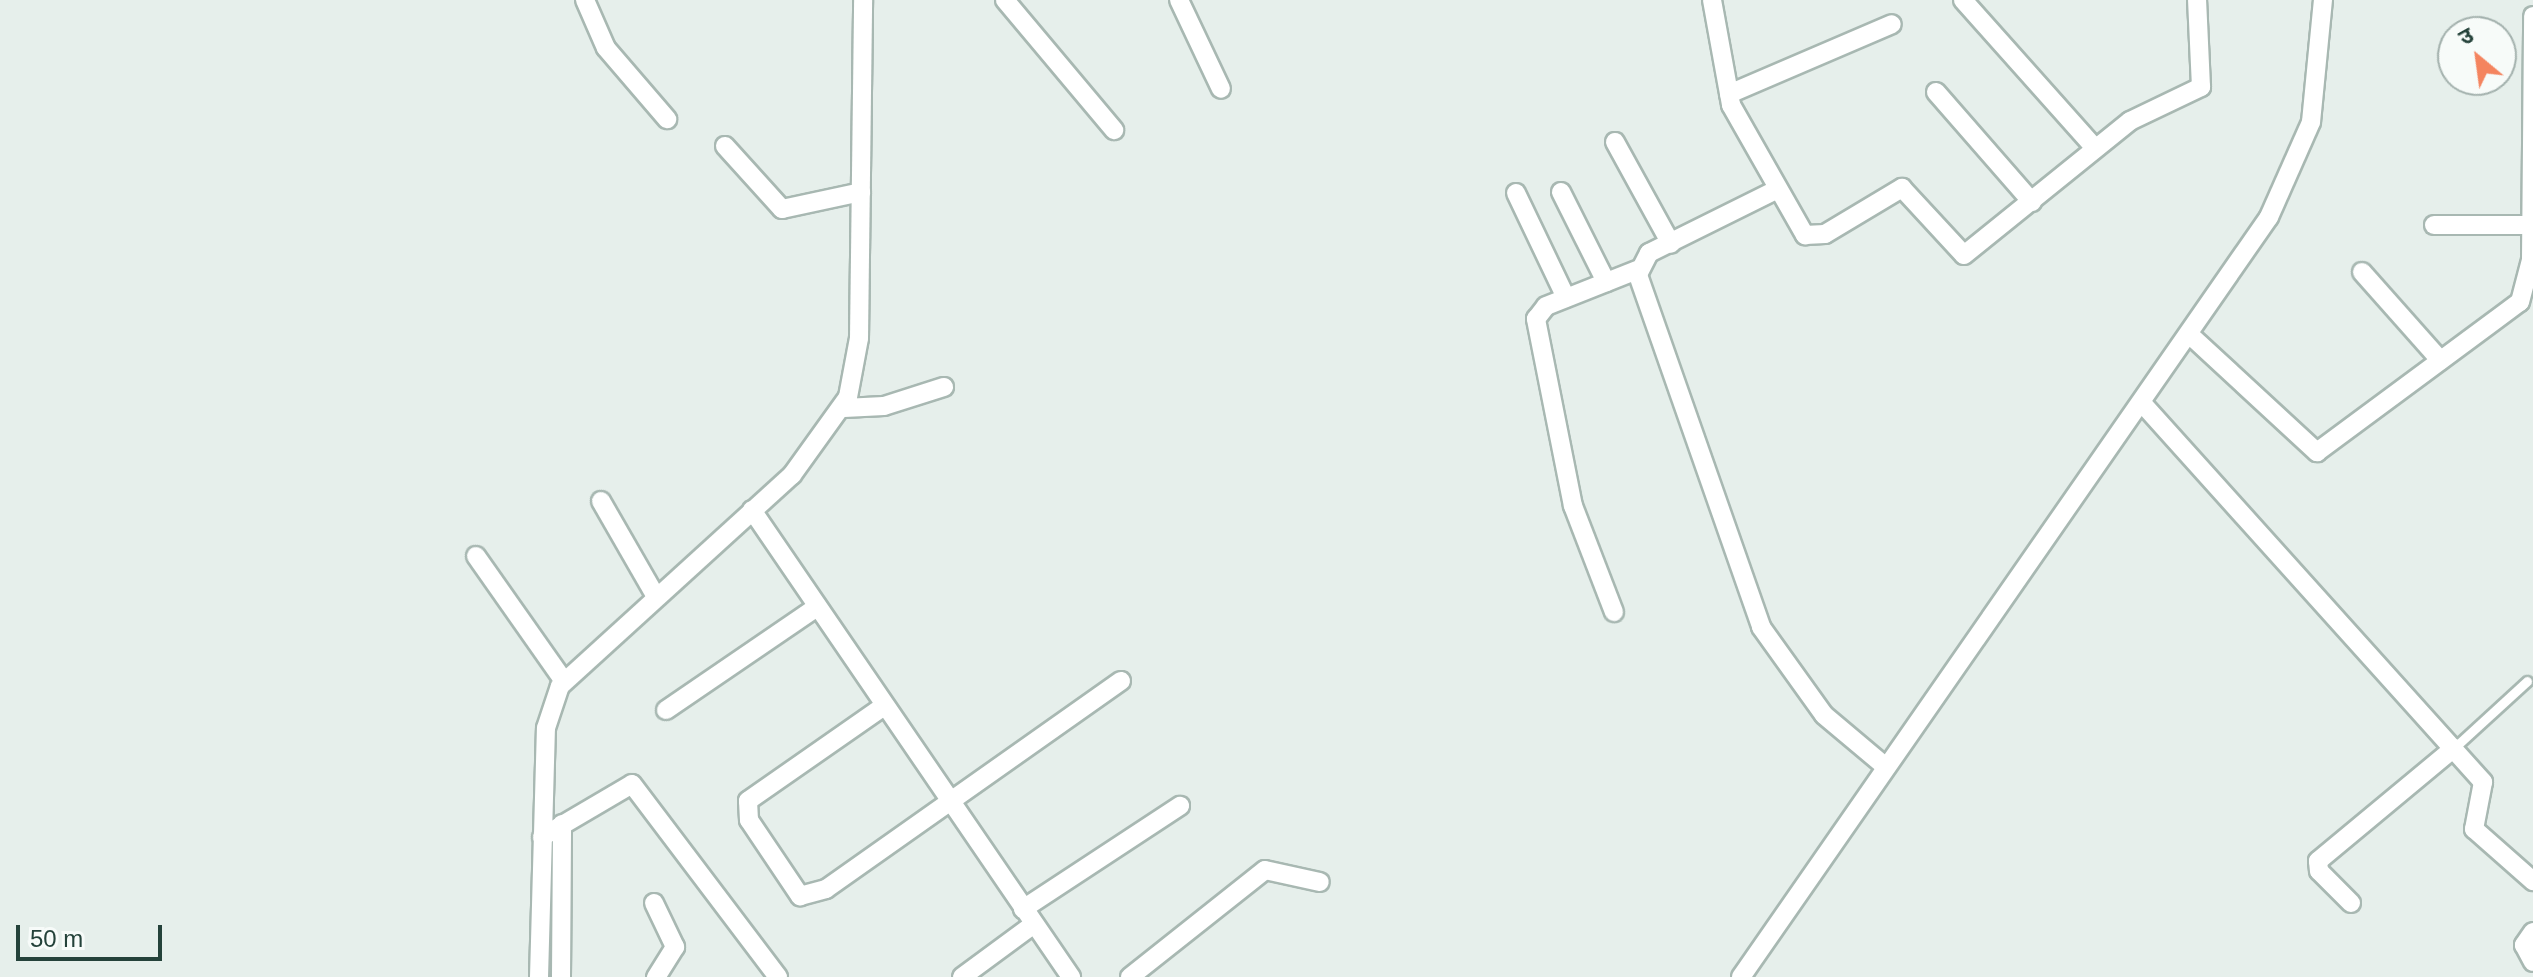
<!DOCTYPE html>
<meta charset="utf-8">
<style>
body{margin:0}
#map{position:relative;width:2533px;height:977px;overflow:hidden;background:#e6efeb;font-family:Helvetica,"Noto Sans Devanagari",sans-serif}
div>[style]{position:absolute}
[style*='--x']{left:calc(var(--x)*1px);top:calc(var(--y)*1px);width:calc(var(--w)*1px);rotate:calc(var(--a)*1deg)}
.roads{filter:drop-shadow(2px 0 #a8b8b2) drop-shadow(-2px 0 #a8b8b2) drop-shadow(0 2px #a8b8b2) drop-shadow(0 -2px #a8b8b2)}
.service>*{height:9px;margin:-4.5px;padding:0 4.5px;transform-origin:4.5px;border-radius:4.5px;background:#fff}
.minor>*{height:18px;margin:-9px;padding:0 9px;transform-origin:9px;border-radius:9px;background:#fff}
span{translate:-50% -50%;white-space:nowrap;text-align:center;line-height:1.15;-webkit-text-stroke:6px #f7fbf9;paint-order:stroke}
.north{position:absolute;left:2437px;top:16px;width:80px;height:80px;box-sizing:border-box;background:#f7fbf9;border:2px solid #a3b1ad;border-radius:50%;rotate:331deg;font-size:22px;font-weight:700;line-height:32px;text-align:center;color:#24423a}
.north::after{content:'';display:block;margin:auto;width:28px;height:36px;background:#f4845f;clip-path:polygon(50% 0,100% 100%,50% 72%,0 100%)}
.scale{position:absolute;left:16px;top:925px;width:146px;height:36px;box-sizing:border-box;border:4px solid #24423a;border-top:0;padding-left:10px;font-size:24px;line-height:28px;white-space:nowrap;color:#24423a;-webkit-text-stroke:6px #f7fbf9;paint-order:stroke}
</style>
<div id="map">
<div class="roads">
<div class="service">
<div style="--x:2454;--y:748;--w:99;--a:-42.5"></div>
</div>
<div class="minor">
<div style="--x:585;--y:0;--w:52;--a:66.4"></div>
<div style="--x:606;--y:48;--w:94;--a:49.3"></div>
<div style="--x:1005;--y:0;--w:170;--a:50"></div>
<div style="--x:1179;--y:0;--w:98;--a:64.7"></div>
<div style="--x:1712;--y:0;--w:107;--a:79.7"></div>
<div style="--x:1731;--y:105;--w:150;--a:60.4"></div>
<div style="--x:1805;--y:235;--w:20;--a:-3"></div>
<div style="--x:1825;--y:234;--w:90;--a:-30.9"></div>
<div style="--x:1902;--y:188;--w:91;--a:47.2"></div>
<div style="--x:1964;--y:255;--w:213;--a:-38.9"></div>
<div style="--x:2130;--y:121;--w:79;--a:-25.6"></div>
<div style="--x:2201;--y:87;--w:87;--a:-92.6"></div>
<div style="--x:1963;--y:0;--w:198;--a:48.3"></div>
<div style="--x:1936;--y:92;--w:146;--a:48.9"></div>
<div style="--x:1729;--y:94;--w:177;--a:-23.2"></div>
<div style="--x:1615;--y:142;--w:116;--a:61.2"></div>
<div style="--x:725;--y:146;--w:85;--a:47.9"></div>
<div style="--x:782;--y:209;--w:81;--a:-12.1"></div>
<div style="--x:1778;--y:189;--w:144;--a:153.6"></div>
<div style="--x:1649;--y:253;--w:25;--a:117"></div>
<div style="--x:1638;--y:275;--w:373;--a:70.7"></div>
<div style="--x:1761;--y:627;--w:108;--a:54.4"></div>
<div style="--x:1824;--y:715;--w:81;--a:40"></div>
<div style="--x:1561;--y:192;--w:101;--a:63.4"></div>
<div style="--x:1516;--y:193;--w:116;--a:64.5"></div>
<div style="--x:2434;--y:225;--w:99;--a:0"></div>
<div style="--x:2362;--y:272;--w:118;--a:48.4"></div>
<div style="--x:2190;--y:335;--w:173;--a:42.7"></div>
<div style="--x:2317;--y:452;--w:252;--a:-36.5"></div>
<div style="--x:2520;--y:302;--w:43;--a:-75.3"></div>
<div style="--x:2531;--y:260;--w:244;--a:-89.5"></div>
<div style="--x:2142;--y:403;--w:510;--a:48.02"></div>
<div style="--x:2483;--y:782;--w:48;--a:100.8"></div>
<div style="--x:2474;--y:829;--w:79;--a:41.4"></div>
<div style="--x:844;--y:408;--w:40;--a:-2.9"></div>
<div style="--x:884;--y:406;--w:63;--a:-17.6"></div>
<div style="--x:601;--y:501;--w:108;--a:60.1"></div>
<div style="--x:752;--y:510;--w:566;--a:55.66"></div>
<div style="--x:476;--y:556;--w:153;--a:54.9"></div>
<div style="--x:1614;--y:612;--w:114;--a:-111.1"></div>
<div style="--x:1573;--y:506;--w:191;--a:-101.2"></div>
<div style="--x:1536;--y:319;--w:16;--a:-52"></div>
<div style="--x:1546;--y:306;--w:98;--a:-21.6"></div>
<div style="--x:884;--y:706;--w:166;--a:145.1"></div>
<div style="--x:748;--y:801;--w:19;--a:87"></div>
<div style="--x:749;--y:820;--w:92;--a:56.1"></div>
<div style="--x:800;--y:896;--w:27;--a:-15"></div>
<div style="--x:826;--y:889;--w:361;--a:-35.2"></div>
<div style="--x:666;--y:710;--w:183;--a:-34.3"></div>
<div style="--x:542;--y:837;--w:104;--a:-30.5"></div>
<div style="--x:632;--y:784;--w:242;--a:52.9"></div>
<div style="--x:654;--y:903;--w:49;--a:64.5"></div>
<div style="--x:675;--y:947;--w:36;--a:122"></div>
<div style="--x:2351;--y:903;--w:45;--a:-135"></div>
<div style="--x:2319;--y:871;--w:10;--a:-96"></div>
<div style="--x:2318;--y:861;--w:177;--a:-39.7"></div>
<div style="--x:1023;--y:909;--w:188;--a:-33.3"></div>
<div style="--x:2533;--y:932;--w:16;--a:125"></div>
<div style="--x:2524;--y:945;--w:19;--a:62"></div>
<div style="--x:539;--y:977;--w:249;--a:-88.4"></div>
<div style="--x:546;--y:728;--w:44;--a:-71.6"></div>
<div style="--x:560;--y:686;--w:314;--a:-42.3"></div>
<div style="--x:792;--y:475;--w:96;--a:-54.3"></div>
<div style="--x:848;--y:397;--w:60;--a:-79.4"></div>
<div style="--x:859;--y:338;--w:338;--a:-89.3"></div>
<div style="--x:561;--y:977;--w:153;--a:-89.6"></div>
<div style="--x:962;--y:977;--w:89;--a:-36.4"></div>
<div style="--x:1130;--y:977;--w:172;--a:-38.4"></div>
<div style="--x:1265;--y:870;--w:56;--a:12.3"></div>
<div style="--x:1741;--y:977;--w:925;--a:-55.21"></div>
<div style="--x:2269;--y:217;--w:104;--a:-66.1"></div>
<div style="--x:2311;--y:122;--w:123;--a:-84.4"></div>
</div>
</div>
<div class="north">उ</div>
<div class="scale">50 m</div>
</div>
